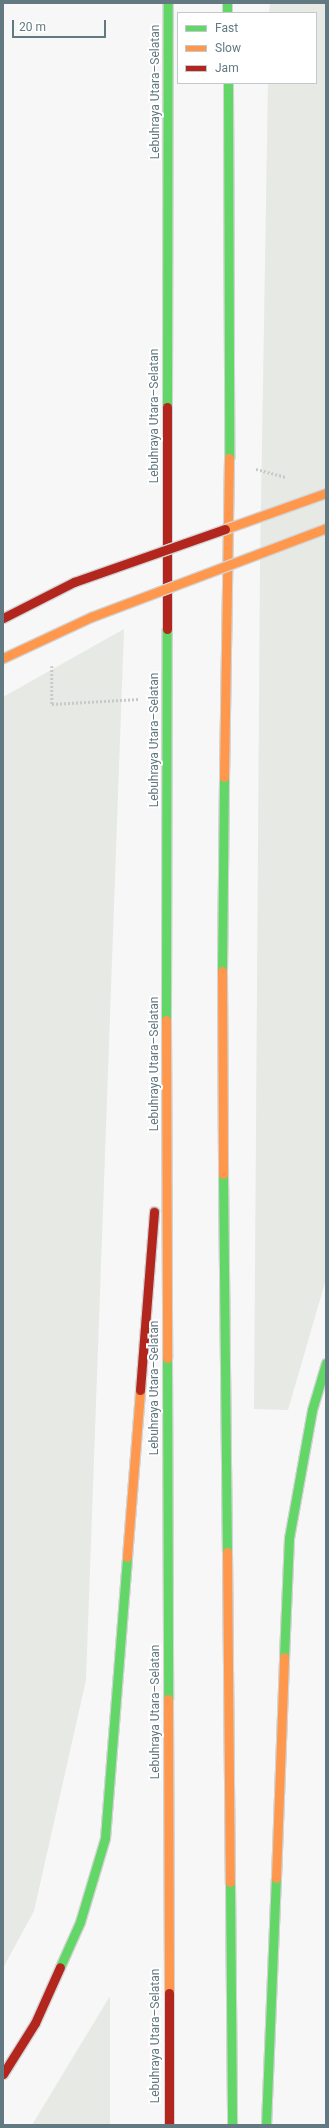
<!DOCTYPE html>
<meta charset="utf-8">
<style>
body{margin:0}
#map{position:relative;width:329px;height:2128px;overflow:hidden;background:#f7f7f7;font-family:Roboto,sans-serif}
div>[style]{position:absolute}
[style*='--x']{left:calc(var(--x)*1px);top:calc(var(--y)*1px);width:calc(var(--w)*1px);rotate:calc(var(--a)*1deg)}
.green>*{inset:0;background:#e6e9e4}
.path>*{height:2.5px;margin-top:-1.25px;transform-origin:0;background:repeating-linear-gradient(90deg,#c8c9ca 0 2px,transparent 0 4px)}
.roads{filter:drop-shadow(1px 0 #d3d4d4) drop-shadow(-1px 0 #d3d4d4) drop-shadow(0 1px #d3d4d4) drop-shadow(0 -1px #d3d4d4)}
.fast>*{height:9px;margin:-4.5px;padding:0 4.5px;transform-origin:4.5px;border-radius:4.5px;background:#63d668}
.slow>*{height:9px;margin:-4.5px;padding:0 4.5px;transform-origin:4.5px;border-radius:4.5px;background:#ff974d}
.jam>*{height:9px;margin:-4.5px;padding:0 4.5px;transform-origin:4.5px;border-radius:4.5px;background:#b3261e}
.bridges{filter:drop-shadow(1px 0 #d3d4d4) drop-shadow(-1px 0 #d3d4d4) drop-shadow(0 1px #d3d4d4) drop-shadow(0 -1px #d3d4d4)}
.slow-bridge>*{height:9px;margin:-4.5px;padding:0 4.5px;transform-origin:4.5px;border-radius:4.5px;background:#ff974d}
.jam-bridge>*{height:9px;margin:-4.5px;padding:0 4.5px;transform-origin:4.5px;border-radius:4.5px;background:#b3261e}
span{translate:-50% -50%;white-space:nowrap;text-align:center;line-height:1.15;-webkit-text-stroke:4px #fff;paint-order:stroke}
.street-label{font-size:12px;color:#637981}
.frame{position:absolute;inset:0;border:4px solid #637981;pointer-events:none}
.legend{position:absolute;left:177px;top:12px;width:140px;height:72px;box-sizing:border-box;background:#fff;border:1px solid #c1c9cd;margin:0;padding:5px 7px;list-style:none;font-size:12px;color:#637981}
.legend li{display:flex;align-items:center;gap:8px;height:20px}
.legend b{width:20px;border:1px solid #c1c9cd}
.scale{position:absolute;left:12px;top:20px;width:94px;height:18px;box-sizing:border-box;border:2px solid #637981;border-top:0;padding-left:5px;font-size:12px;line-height:14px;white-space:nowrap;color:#637981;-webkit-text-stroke:3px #fff;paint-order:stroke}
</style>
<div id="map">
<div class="green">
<div style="clip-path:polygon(270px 3px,326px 3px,326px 1279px,288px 1410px,254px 1409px,260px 564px,268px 83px,316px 83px,316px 13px,269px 13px)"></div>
<div style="clip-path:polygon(124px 629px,86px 1680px,34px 1911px,3px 1968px,3px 697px)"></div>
<div style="clip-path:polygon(110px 1996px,110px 2125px,32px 2125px)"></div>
</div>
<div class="path">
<div style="--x:256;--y:469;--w:31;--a:15"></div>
<div style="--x:52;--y:666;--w:38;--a:90"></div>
<div style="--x:52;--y:704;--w:87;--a:-3.3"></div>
</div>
<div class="roads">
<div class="fast">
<div style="--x:227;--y:3;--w:10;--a:90"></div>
<div style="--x:228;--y:83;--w:375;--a:89.8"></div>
<div style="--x:167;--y:407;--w:404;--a:-89.9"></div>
<div style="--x:222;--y:971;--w:194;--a:-89.4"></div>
<div style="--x:166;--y:1020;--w:391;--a:-89.9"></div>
<div style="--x:223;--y:1174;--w:378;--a:89.4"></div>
<div style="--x:167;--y:1358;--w:341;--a:89.8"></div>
<div style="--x:284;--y:1657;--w:119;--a:-87.6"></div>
<div style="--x:289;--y:1538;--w:130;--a:-79.8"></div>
<div style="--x:312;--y:1410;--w:49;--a:-73.4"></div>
<div style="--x:230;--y:1882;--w:243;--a:89.5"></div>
<div style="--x:60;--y:1967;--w:49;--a:-66"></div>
<div style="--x:80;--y:1922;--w:88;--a:-73.4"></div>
<div style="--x:105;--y:1838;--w:282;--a:-85.5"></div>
<div style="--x:266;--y:2125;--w:247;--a:-87.7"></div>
</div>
<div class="slow">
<div style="--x:224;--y:777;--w:319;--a:-89.1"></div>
<div style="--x:222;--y:971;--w:203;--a:89.7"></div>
<div style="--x:166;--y:1020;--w:338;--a:89.8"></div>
<div style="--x:227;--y:1552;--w:330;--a:89.5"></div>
<div style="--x:127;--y:1557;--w:168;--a:-85.5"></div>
<div style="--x:168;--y:1699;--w:294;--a:89.8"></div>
<div style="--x:276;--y:1878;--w:221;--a:-87.9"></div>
</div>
<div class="jam">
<div style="--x:167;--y:629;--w:222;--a:-90"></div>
<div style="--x:140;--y:1390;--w:179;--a:-85.5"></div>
<div style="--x:169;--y:1993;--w:132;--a:90"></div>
<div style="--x:3;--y:2074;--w:60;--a:-57.9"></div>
<div style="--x:35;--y:2023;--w:61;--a:-65.9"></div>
</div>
</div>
<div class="bridges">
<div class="slow-bridge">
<div style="--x:225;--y:529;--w:107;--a:-19.6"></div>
<div style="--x:3;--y:658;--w:97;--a:-25"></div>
<div style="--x:91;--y:617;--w:251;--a:-20.7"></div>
</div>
<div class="jam-bridge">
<div style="--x:3;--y:618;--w:80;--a:-26.9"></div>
<div style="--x:74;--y:582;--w:160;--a:-19.3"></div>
</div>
</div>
<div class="street-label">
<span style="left:156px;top:92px;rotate:-90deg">Lebuhraya Utara–Selatan</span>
<span style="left:155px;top:416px;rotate:-90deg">Lebuhraya Utara–Selatan</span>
<span style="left:155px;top:740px;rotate:-90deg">Lebuhraya Utara–Selatan</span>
<span style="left:155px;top:1064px;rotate:-90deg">Lebuhraya Utara–Selatan</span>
<span style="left:155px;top:1388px;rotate:-90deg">Lebuhraya Utara–Selatan</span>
<span style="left:156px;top:1712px;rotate:-90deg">Lebuhraya Utara–Selatan</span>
<span style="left:156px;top:2036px;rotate:-90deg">Lebuhraya Utara–Selatan</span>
</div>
<div class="frame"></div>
<ul class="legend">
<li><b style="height:5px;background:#63d668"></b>Fast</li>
<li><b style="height:5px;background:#ff974d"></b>Slow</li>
<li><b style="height:5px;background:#b3261e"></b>Jam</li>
</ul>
<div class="scale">20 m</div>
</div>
